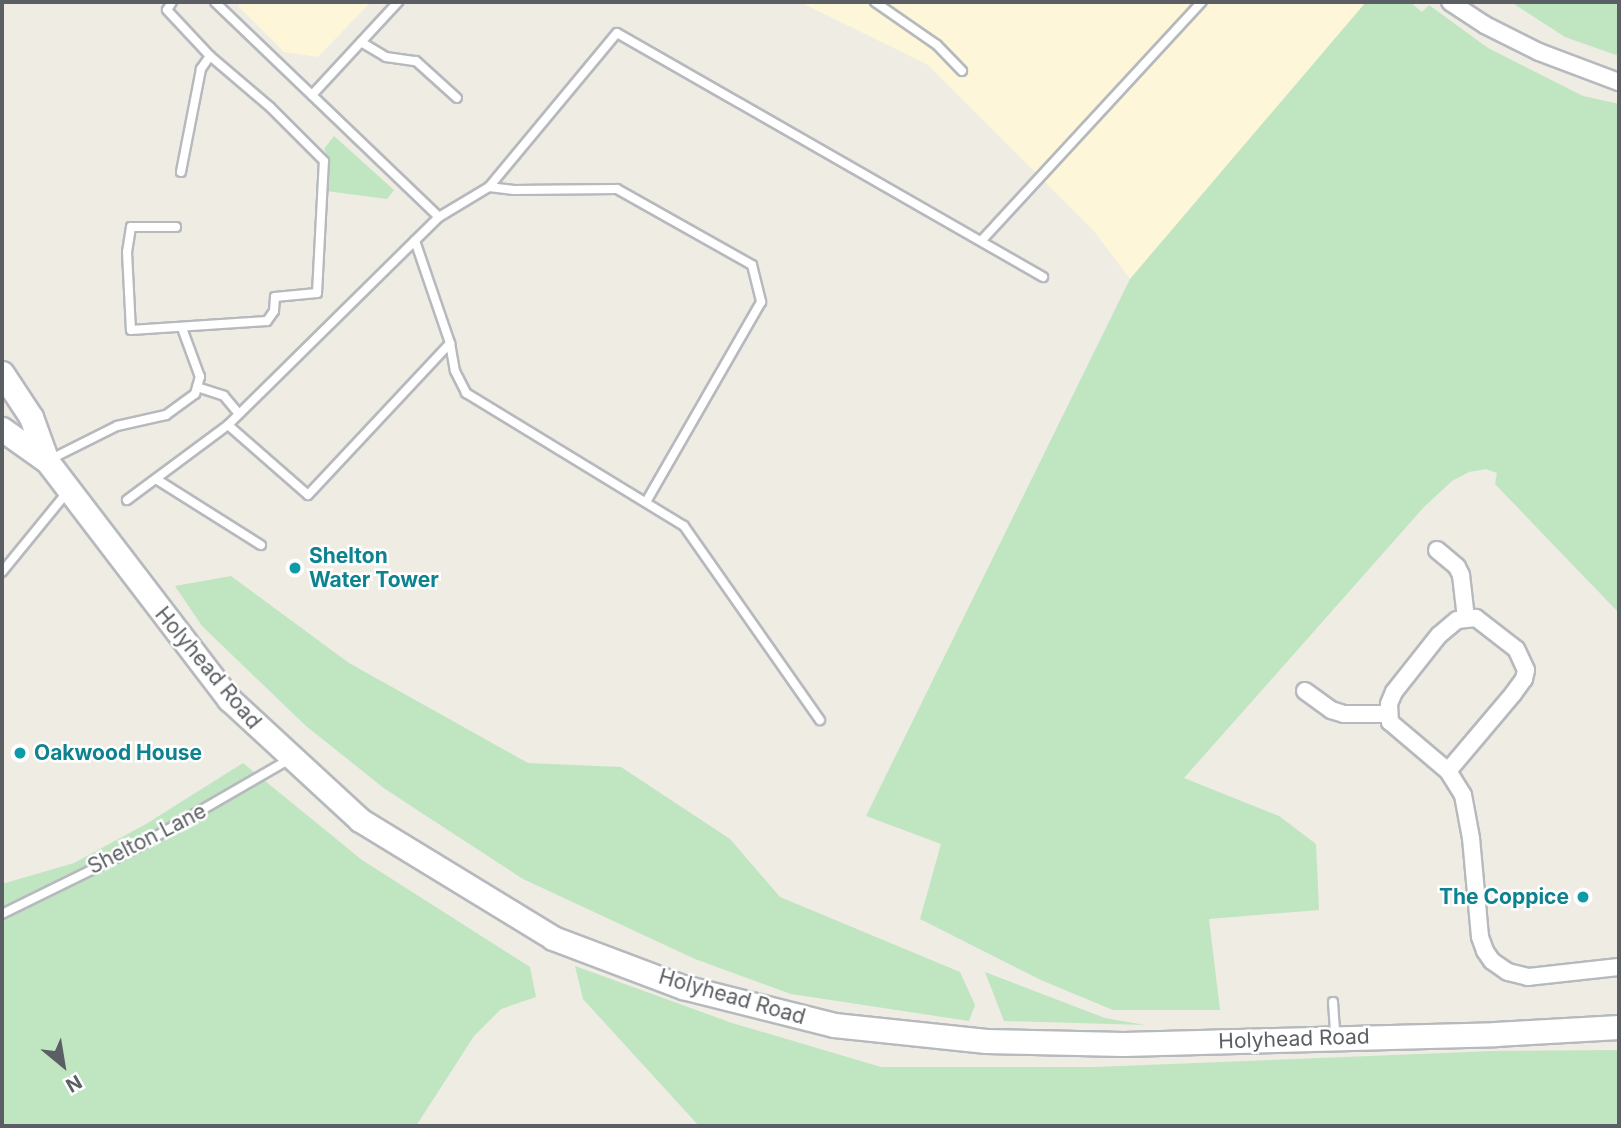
<!DOCTYPE html>
<style>
body{margin:0}
#map{position:relative;width:1621px;height:1128px;overflow:hidden;background:#eeece3;font-family:Inter,sans-serif}
div>[style]{position:absolute}
[style*='--x']{left:calc(var(--x)*1px);top:calc(var(--y)*1px);width:calc(var(--w)*1px);rotate:calc(var(--a)*1deg)}
.commercial>*{inset:0;background:#fdf6d9}
.green>*{inset:0;background:#c0e5c1}
.roads{filter:drop-shadow(2px 0 #b6b9bd) drop-shadow(-2px 0 #b6b9bd) drop-shadow(0 2px #b6b9bd) drop-shadow(0 -2px #b6b9bd)}
.service>*{height:8px;margin:-4px;padding:0 4px;transform-origin:4px;border-radius:4px;background:#fff}
.minor>*{height:16px;margin:-8px;padding:0 8px;transform-origin:8px;border-radius:8px;background:#fff}
.secondary>*{height:23px;margin:-11.5px;padding:0 11.5px;transform-origin:11.5px;border-radius:11.5px;background:#fff}
.dots>*{width:19px;height:19px;translate:-50% -50%;box-sizing:border-box;border:4px solid #fff;border-radius:50%}
span{translate:-50% -50%;white-space:nowrap;text-align:center;line-height:1.15;-webkit-text-stroke:5px #fff;paint-order:stroke}
.culture-label{font-size:21px;color:#0d838f;font-weight:700}
.left{translate:0 -50%;text-align:left}
.right{translate:-100% -50%;text-align:right}
.street-label{font-size:21px;color:#5b5f63}
.frame{position:absolute;inset:0;border:4px solid #5b5f63;pointer-events:none}
.north{position:absolute;left:28px;top:1030px;width:70px;height:70px;-webkit-text-stroke:5px #fff;paint-order:stroke;rotate:150deg;font-size:19px;font-weight:700;line-height:28px;text-align:center;color:#5b5f63}
.north::after{content:'';display:block;margin:auto;width:24px;height:32px;background:#5b5f63;clip-path:polygon(50% 0,100% 100%,50% 72%,0 100%)}
</style>
<div id="map">
<div class="commercial">
<div style="clip-path:polygon(238px 2px,371px 2px,318px 57px,284px 52px,239px 7px)"></div>
<div style="clip-path:polygon(800px 2px,1366px 2px,1130px 279px,1093px 230px,928px 65px)"></div>
</div>
<div class="green">
<div style="clip-path:polygon(1366px 2px,1410px 2px,1422px 12px,1429px 5px,1488px 48px,1583px 96px,1619px 104px,1619px 613px,1495px 484px,1497px 473px,1486px 469px,1469px 472px,1452px 481px,1424px 507px,1184px 778px,1279px 816px,1316px 844px,1319px 910px,1209px 919px,1220px 1010px,1113px 1010px,1043px 981px,920px 919px,941px 844px,866px 816px,1130px 279px)"></div>
<div style="clip-path:polygon(1511px 2px,1619px 2px,1619px 56px,1565px 37px)"></div>
<div style="clip-path:polygon(334px 136px,394px 190px,387px 199px,326px 191px,330px 161px,324px 149px)"></div>
<div style="clip-path:polygon(231px 576px,349px 663px,528px 763px,621px 767px,730px 839px,780px 897px,960px 972px,975px 1005px,969px 1021px,791px 994px,695px 959px,523px 879px,385px 789px,306px 726px,202px 626px,175px 586px)"></div>
<div style="clip-path:polygon(243px 763px,362px 860px,530px 967px,536px 997px,501px 1009px,474px 1036px,416px 1126px,2px 1126px,2px 884px,74px 863px,146px 824px)"></div>
<div style="clip-path:polygon(575px 966px,732px 1023px,881px 1067px,1095px 1067px,1493px 1051px,1619px 1050px,1619px 1126px,699px 1126px,583px 999px)"></div>
<div style="clip-path:polygon(985px 972px,1105px 1018px,1145px 1025px,1004px 1021px)"></div>
</div>
<div class="roads">
<div class="service">
<div style="--x:172;--y:2;--w:9;--a:122"></div>
<div style="--x:167;--y:10;--w:63;--a:46.9"></div>
<div style="--x:875;--y:2;--w:75;--a:34.7"></div>
<div style="--x:937;--y:45;--w:36;--a:46"></div>
<div style="--x:361;--y:42;--w:29;--a:31"></div>
<div style="--x:386;--y:57;--w:30;--a:8"></div>
<div style="--x:416;--y:61;--w:55;--a:42.1"></div>
<div style="--x:312;--y:95;--w:127;--a:-47.2"></div>
<div style="--x:489;--y:187;--w:25;--a:7"></div>
<div style="--x:514;--y:190;--w:103;--a:-0.6"></div>
<div style="--x:617;--y:189;--w:155;--a:29.4"></div>
<div style="--x:752;--y:265;--w:38;--a:76"></div>
<div style="--x:761;--y:302;--w:231;--a:119.9"></div>
<div style="--x:439;--y:217;--w:58;--a:-31"></div>
<div style="--x:489;--y:187;--w:200;--a:-50.3"></div>
<div style="--x:617;--y:33;--w:491;--a:29.8"></div>
<div style="--x:176;--y:227;--w:45;--a:180"></div>
<div style="--x:131;--y:227;--w:25;--a:99"></div>
<div style="--x:127;--y:252;--w:78;--a:87.1"></div>
<div style="--x:131;--y:330;--w:136;--a:-3.8"></div>
<div style="--x:267;--y:321;--w:12;--a:-55"></div>
<div style="--x:274;--y:311;--w:14;--a:-86"></div>
<div style="--x:275;--y:297;--w:42;--a:-5.4"></div>
<div style="--x:317;--y:293;--w:132;--a:-87"></div>
<div style="--x:324;--y:161;--w:76;--a:-135"></div>
<div style="--x:270;--y:107;--w:79;--a:-139.6"></div>
<div style="--x:210;--y:56;--w:16;--a:125"></div>
<div style="--x:201;--y:69;--w:105;--a:101"></div>
<div style="--x:982;--y:240;--w:324;--a:-47.3"></div>
<div style="--x:450;--y:343;--w:28;--a:80"></div>
<div style="--x:455;--y:371;--w:25;--a:63"></div>
<div style="--x:466;--y:393;--w:255;--a:31.4"></div>
<div style="--x:684;--y:526;--w:237;--a:55"></div>
<div style="--x:197;--y:387;--w:28;--a:18"></div>
<div style="--x:224;--y:396;--w:23;--a:50"></div>
<div style="--x:228;--y:425;--w:106;--a:41.2"></div>
<div style="--x:308;--y:495;--w:208;--a:-46.9"></div>
<div style="--x:450;--y:343;--w:108;--a:-108.9"></div>
<div style="--x:49;--y:460;--w:76;--a:-26.6"></div>
<div style="--x:117;--y:426;--w:50;--a:-12.7"></div>
<div style="--x:166;--y:415;--w:36;--a:-36"></div>
<div style="--x:195;--y:394;--w:18;--a:-74"></div>
<div style="--x:200;--y:377;--w:52;--a:-110.2"></div>
<div style="--x:156;--y:479;--w:124;--a:32.2"></div>
<div style="--x:127;--y:500;--w:126;--a:-36.6"></div>
<div style="--x:228;--y:425;--w:296;--a:-44.6"></div>
<div style="--x:439;--y:217;--w:310;--a:-136.2"></div>
<div style="--x:2;--y:572;--w:104;--a:-50.8"></div>
<div style="--x:2;--y:914;--w:147;--a:-26.2"></div>
<div style="--x:134;--y:849;--w:180;--a:-30"></div>
<div style="--x:1333;--y:1002;--w:32;--a:86"></div>
</div>
<div class="minor">
<div style="--x:1450;--y:2;--w:42;--a:33.3"></div>
<div style="--x:1485;--y:25;--w:60;--a:26.6"></div>
<div style="--x:1539;--y:52;--w:85;--a:20.6"></div>
<div style="--x:1437;--y:550;--w:26;--a:40"></div>
<div style="--x:1457;--y:567;--w:9;--a:63"></div>
<div style="--x:1461;--y:575;--w:43;--a:83.4"></div>
<div style="--x:1305;--y:691;--w:32;--a:36"></div>
<div style="--x:1331;--y:710;--w:14;--a:17"></div>
<div style="--x:1344;--y:714;--w:45;--a:0"></div>
<div style="--x:1448;--y:771;--w:101;--a:-49.8"></div>
<div style="--x:1513;--y:694;--w:19;--a:-54"></div>
<div style="--x:1524;--y:679;--w:9;--a:-77"></div>
<div style="--x:1526;--y:670;--w:23;--a:-115"></div>
<div style="--x:1516;--y:649;--w:51;--a:-142.2"></div>
<div style="--x:1476;--y:618;--w:19;--a:174"></div>
<div style="--x:1457;--y:620;--w:23;--a:140"></div>
<div style="--x:1439;--y:635;--w:73;--a:128.3"></div>
<div style="--x:1394;--y:692;--w:13;--a:113"></div>
<div style="--x:1389;--y:704;--w:18;--a:87"></div>
<div style="--x:1390;--y:722;--w:76;--a:40.2"></div>
<div style="--x:1448;--y:771;--w:28;--a:58"></div>
<div style="--x:1463;--y:795;--w:44;--a:79.5"></div>
<div style="--x:1471;--y:838;--w:99;--a:84.8"></div>
<div style="--x:1480;--y:937;--w:15;--a:70"></div>
<div style="--x:1485;--y:951;--w:12;--a:55"></div>
<div style="--x:1492;--y:961;--w:19;--a:35"></div>
<div style="--x:1508;--y:972;--w:21;--a:14"></div>
<div style="--x:1528;--y:977;--w:92;--a:-6.3"></div>
</div>
<div class="secondary">
<div style="--x:2;--y:373;--w:53;--a:56.6"></div>
<div style="--x:31;--y:417;--w:47;--a:70"></div>
<div style="--x:47;--y:461;--w:300;--a:52.6"></div>
<div style="--x:229;--y:699;--w:178;--a:42.7"></div>
<div style="--x:360;--y:820;--w:226;--a:31.4"></div>
<div style="--x:553;--y:938;--w:139;--a:20.7"></div>
<div style="--x:683;--y:987;--w:156;--a:14.1"></div>
<div style="--x:834;--y:1025;--w:153;--a:6"></div>
<div style="--x:986;--y:1041;--w:137;--a:1.3"></div>
<div style="--x:1123;--y:1044;--w:372;--a:-1.5"></div>
<div style="--x:1495;--y:1034;--w:124;--a:-3.2"></div>
<div style="--x:2;--y:429;--w:55;--a:35.4"></div>
</div>
</div>
<div class="dots">
<div style="left:295px;top:568px;background:#0f9aa8"></div>
<div style="left:20px;top:753px;background:#0f9aa8"></div>
<div style="left:1583px;top:897px;background:#0f9aa8"></div>
</div>
<div class="culture-label">
<span class="left" style="left:309px;top:568px">Shelton<br>Water Tower</span>
<span class="left" style="left:34px;top:753px">Oakwood House</span>
<span class="right" style="left:1569px;top:897px">The Coppice</span>
</div>
<div class="street-label">
<span style="left:208px;top:668px;rotate:50deg">Holyhead Road</span>
<span style="left:147px;top:839px;rotate:-27deg">Shelton Lane</span>
<span style="left:732px;top:997px;rotate:16deg">Holyhead Road</span>
<span style="left:1294px;top:1039px;rotate:-2deg">Holyhead Road</span>
</div>
<div class="frame"></div>
<div class="north">N</div>
</div>
